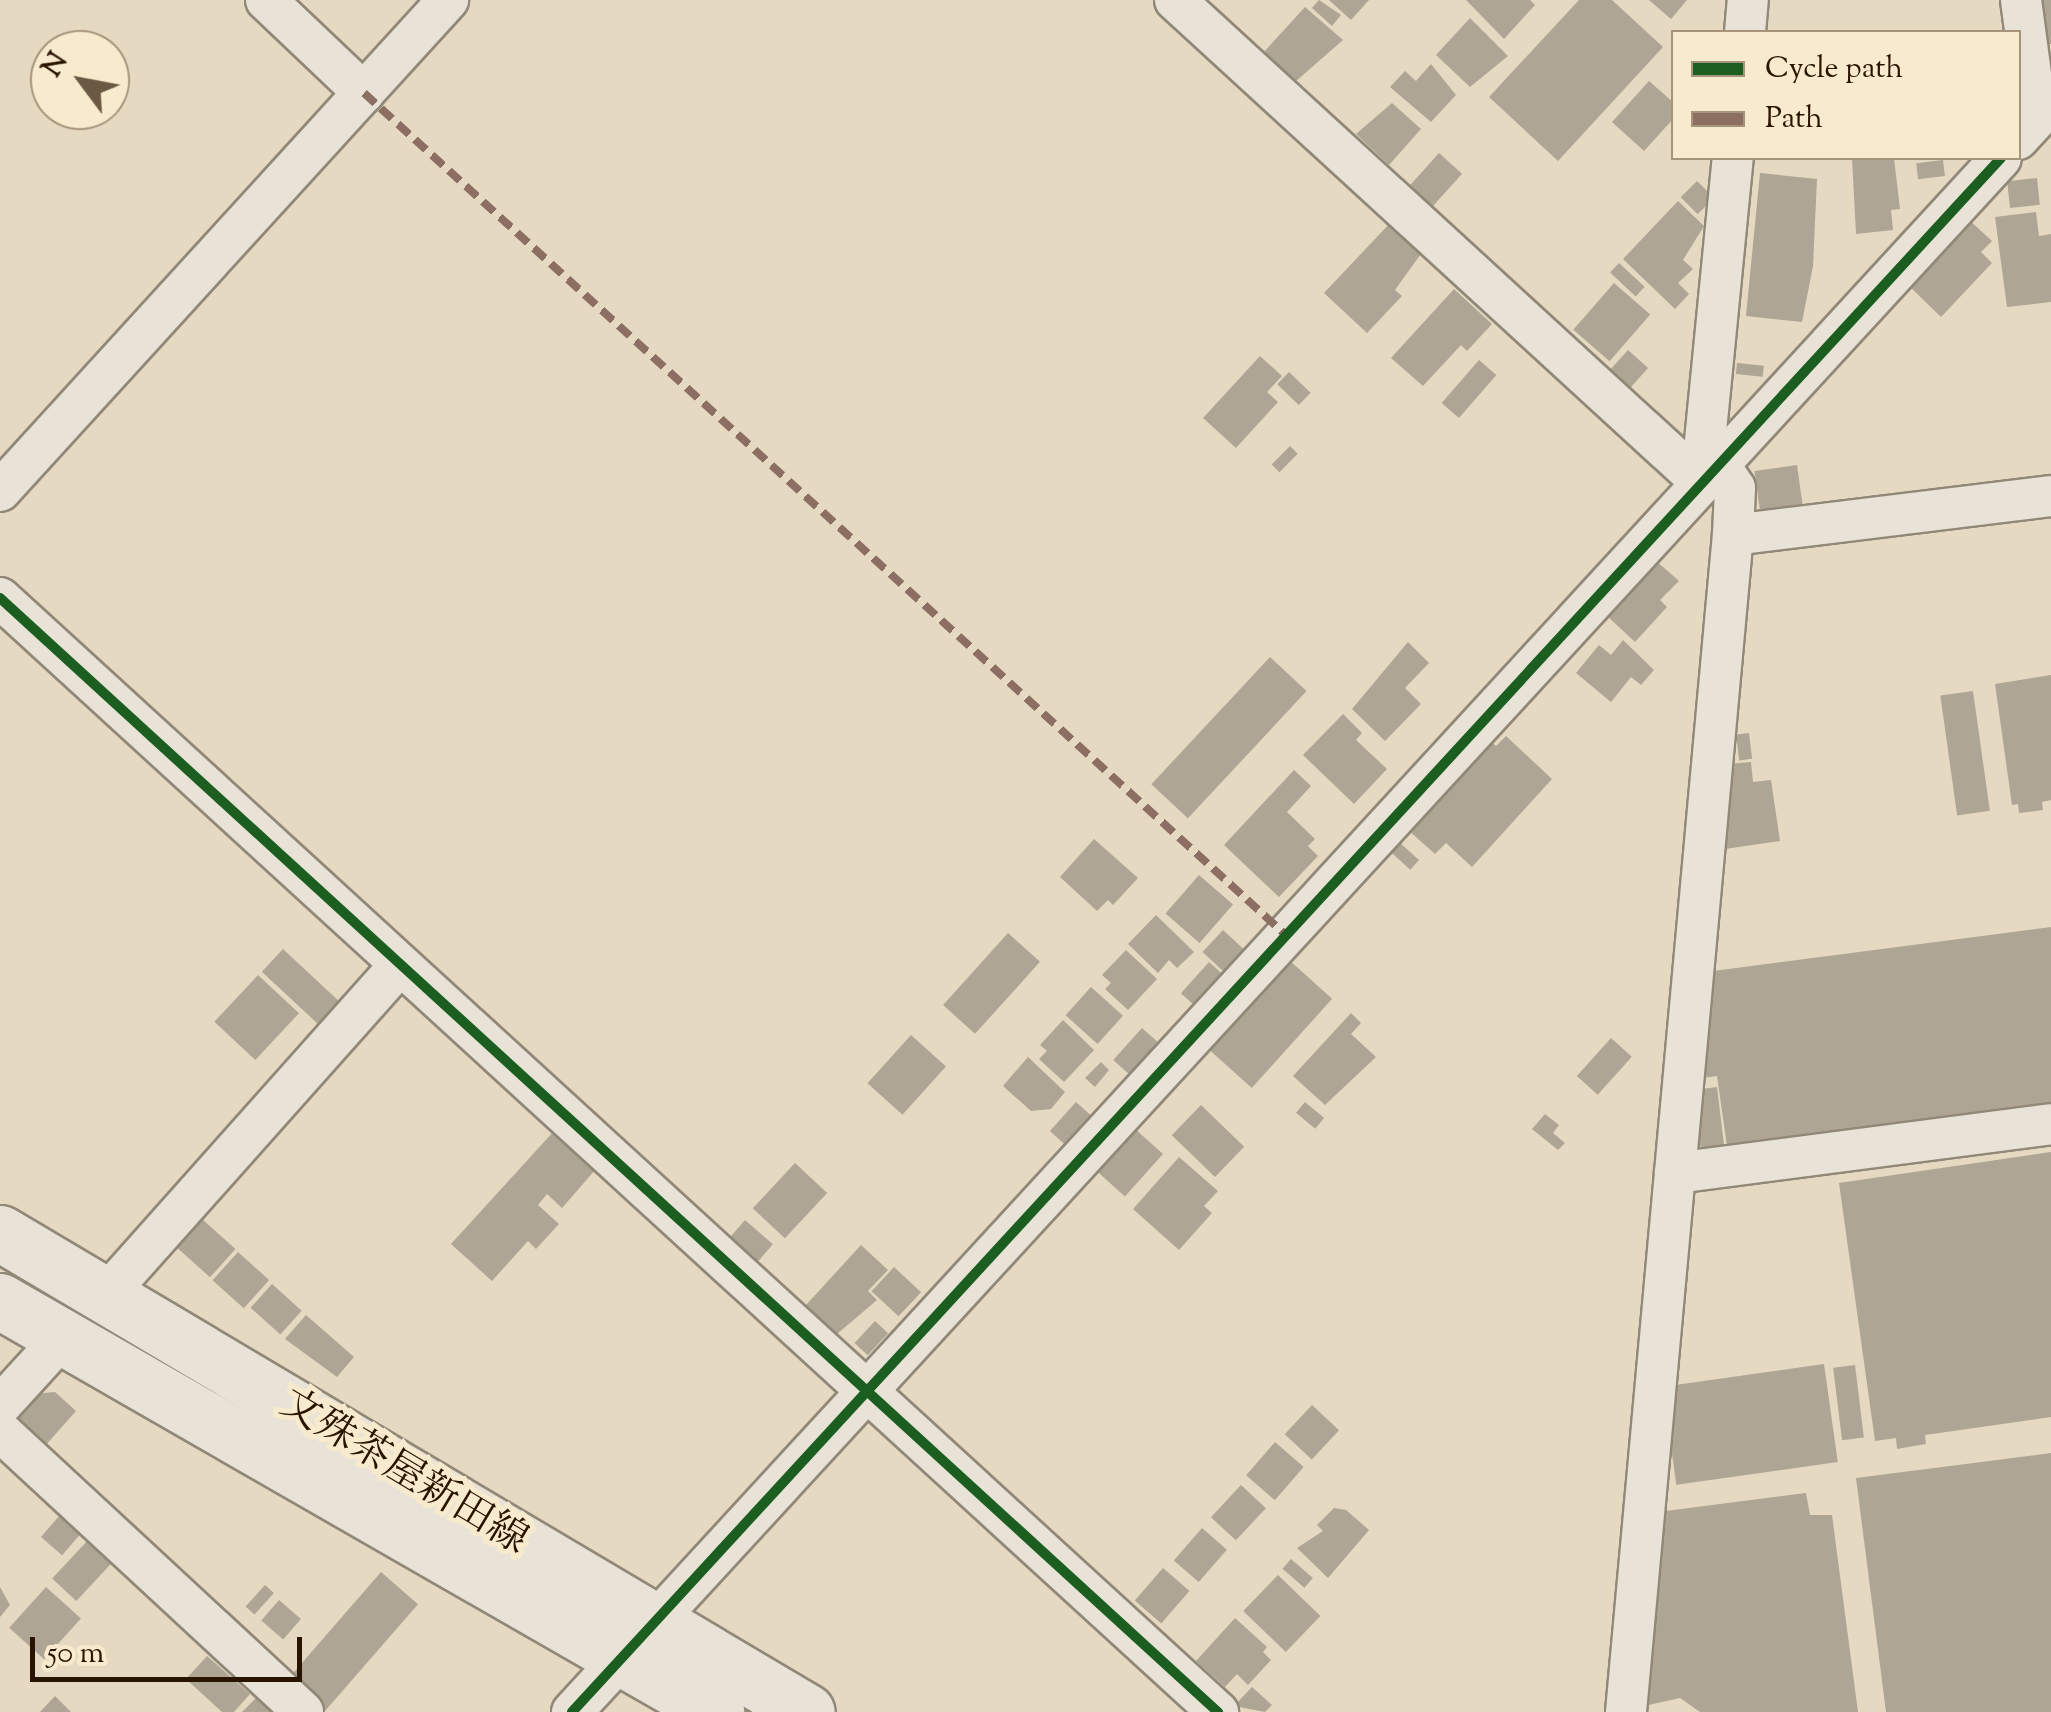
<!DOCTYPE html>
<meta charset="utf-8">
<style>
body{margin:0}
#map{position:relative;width:2051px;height:1712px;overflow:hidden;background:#e5d9c1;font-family:"Sorts Mill Goudy","Noto Serif JP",serif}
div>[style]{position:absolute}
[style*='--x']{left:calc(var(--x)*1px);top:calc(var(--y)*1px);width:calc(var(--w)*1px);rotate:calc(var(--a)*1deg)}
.building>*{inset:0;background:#aea594;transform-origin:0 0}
.roads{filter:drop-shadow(2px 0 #918878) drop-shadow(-2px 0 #918878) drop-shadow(0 2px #918878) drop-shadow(0 -2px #918878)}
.street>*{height:40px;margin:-20px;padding:0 20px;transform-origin:20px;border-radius:20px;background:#e9e3d7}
.secondary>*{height:55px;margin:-27.5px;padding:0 27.5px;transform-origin:27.5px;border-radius:27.5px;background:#e9e3d7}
.quiet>*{height:8px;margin-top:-4px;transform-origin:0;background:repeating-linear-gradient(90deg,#8d6e63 0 15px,transparent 0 23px)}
.cycleway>*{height:10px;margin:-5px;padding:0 5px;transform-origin:5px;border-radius:5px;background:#1b5e20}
span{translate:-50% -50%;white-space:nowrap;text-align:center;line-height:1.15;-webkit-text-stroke:10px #f8eacd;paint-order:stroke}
.street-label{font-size:40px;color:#291400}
.legend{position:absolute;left:1671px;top:30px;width:350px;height:130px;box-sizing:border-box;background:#f8eacd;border:2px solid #a5947b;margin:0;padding:12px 18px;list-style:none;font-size:30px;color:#291400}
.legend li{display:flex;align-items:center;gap:20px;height:50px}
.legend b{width:50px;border:2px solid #a5947b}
.north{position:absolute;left:30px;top:30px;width:100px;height:100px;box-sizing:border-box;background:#f8eacd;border:2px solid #a5947b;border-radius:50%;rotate:302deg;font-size:28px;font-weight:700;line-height:40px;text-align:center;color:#291400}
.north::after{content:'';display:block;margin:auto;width:35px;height:45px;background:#6b5944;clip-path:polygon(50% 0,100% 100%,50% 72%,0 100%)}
.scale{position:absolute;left:30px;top:1637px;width:272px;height:45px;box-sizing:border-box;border:5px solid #291400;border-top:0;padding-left:12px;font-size:30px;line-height:35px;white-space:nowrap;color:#291400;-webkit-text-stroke:8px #f8eacd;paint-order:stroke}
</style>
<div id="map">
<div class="building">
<div style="clip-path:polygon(1319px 0,1341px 15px,1332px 26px,1312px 8px)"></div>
<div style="clip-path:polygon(1329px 0,1369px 0,1351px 20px)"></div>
<div style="clip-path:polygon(1466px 0,1530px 0,1535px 5px,1504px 39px)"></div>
<div style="clip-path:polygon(1579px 0,1612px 0,1663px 47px,1558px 161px,1489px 97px)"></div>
<div style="clip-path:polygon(1649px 0,1687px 0,1671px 19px)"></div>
<div style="clip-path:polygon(2043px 0,2051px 0,2051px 44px,2049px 44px)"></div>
<div style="clip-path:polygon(1305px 7px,1343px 40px,1295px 82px,1263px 53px)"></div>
<div style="clip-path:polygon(1470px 18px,1508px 56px,1470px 87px,1436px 55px)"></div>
<div style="clip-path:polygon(1431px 64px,1456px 95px,1431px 122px,1390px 87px,1405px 71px,1416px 81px)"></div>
<div style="clip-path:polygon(1649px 81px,1674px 103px,1674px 118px,1644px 151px,1612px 122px)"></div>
<div style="clip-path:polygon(1392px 103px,1421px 129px,1389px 165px,1356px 134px)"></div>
<div style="left:1439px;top:153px;width:31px;height:46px;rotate:42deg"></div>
<div style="clip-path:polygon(1852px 158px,1894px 158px,1900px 209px,1891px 210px,1893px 230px,1856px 234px)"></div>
<div style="left:1943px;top:160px;width:16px;height:27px;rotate:83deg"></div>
<div style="clip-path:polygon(1760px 173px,1817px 179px,1813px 266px,1802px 322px,1746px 316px)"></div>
<div style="left:2037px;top:178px;width:27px;height:30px;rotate:84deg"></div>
<div style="left:1697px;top:181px;width:24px;height:23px;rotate:45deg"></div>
<div style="clip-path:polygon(1678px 201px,1704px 226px,1683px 260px,1693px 269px,1678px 283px,1689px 294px,1675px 309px,1623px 259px)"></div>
<div style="clip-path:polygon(2036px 212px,2039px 236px,2051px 234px,2051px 302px,2007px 307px,1995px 217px)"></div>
<div style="clip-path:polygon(1967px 218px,1992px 241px,1981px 252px,1992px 263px,1941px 317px,1906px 283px)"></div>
<div style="clip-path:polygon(1392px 221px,1423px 251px,1395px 290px,1402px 296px,1367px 333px,1324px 293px)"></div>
<div style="left:1619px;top:263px;width:35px;height:13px;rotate:43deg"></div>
<div style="left:1614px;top:283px;width:48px;height:62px;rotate:41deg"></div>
<div style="clip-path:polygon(1454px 289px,1492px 324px,1467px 351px,1461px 345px,1423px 386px,1391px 358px)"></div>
<div style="left:1628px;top:350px;width:27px;height:26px;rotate:42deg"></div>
<div style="clip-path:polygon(1260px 356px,1282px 376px,1267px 392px,1278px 402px,1236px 448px,1203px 418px)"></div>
<div style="left:1479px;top:360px;width:23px;height:57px;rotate:41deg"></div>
<div style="left:1737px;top:363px;width:27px;height:11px;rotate:6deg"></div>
<div style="left:1289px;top:372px;width:30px;height:17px;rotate:44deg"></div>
<div style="left:1290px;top:446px;width:11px;height:26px;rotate:45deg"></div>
<div style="left:1797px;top:465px;width:45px;height:43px;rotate:82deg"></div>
<div style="clip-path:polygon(1654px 559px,1679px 581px,1660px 600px,1667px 607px,1635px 642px,1605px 614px)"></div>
<div style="clip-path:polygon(1623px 640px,1654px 670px,1641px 685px,1631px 677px,1611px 702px,1576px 673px,1599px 645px,1611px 655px)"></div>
<div style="clip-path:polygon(1408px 642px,1429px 663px,1405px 688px,1421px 704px,1385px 741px,1352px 709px)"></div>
<div style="left:1270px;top:657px;width:50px;height:174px;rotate:43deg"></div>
<div style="clip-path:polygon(2051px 675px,2051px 800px,2042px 802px,2043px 810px,2019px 813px,2018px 804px,2012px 805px,1995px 684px)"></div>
<div style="left:1973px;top:691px;width:121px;height:33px;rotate:82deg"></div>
<div style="clip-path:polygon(1343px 714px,1362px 733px,1356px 740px,1387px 769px,1354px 804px,1303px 755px)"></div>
<div style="left:1749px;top:733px;width:26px;height:13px;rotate:83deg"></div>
<div style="clip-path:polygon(1506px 736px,1552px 779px,1472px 867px,1446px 843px,1435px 854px,1408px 830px,1490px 741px,1496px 746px)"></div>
<div style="clip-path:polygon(1751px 762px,1753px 782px,1771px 780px,1780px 841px,1711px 851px,1717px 765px)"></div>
<div style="clip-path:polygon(1294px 770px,1311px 786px,1287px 812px,1315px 839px,1308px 846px,1318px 856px,1279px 897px,1224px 845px)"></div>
<div style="clip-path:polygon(1094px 839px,1138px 878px,1113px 905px,1108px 900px,1097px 911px,1060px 877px)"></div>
<div style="left:1399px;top:842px;width:27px;height:13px;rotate:42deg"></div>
<div style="left:1199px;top:875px;width:45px;height:51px;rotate:41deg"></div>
<div style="clip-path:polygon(1156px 915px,1194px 952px,1177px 968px,1169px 960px,1158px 973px,1128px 944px)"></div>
<div style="clip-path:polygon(2051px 927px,2051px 1102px,1727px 1146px,1717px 1076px,1688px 1080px,1698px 973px)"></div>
<div style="left:1223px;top:930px;width:35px;height:30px;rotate:43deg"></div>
<div style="left:1008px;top:933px;width:43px;height:97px;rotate:42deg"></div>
<div style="left:283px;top:949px;width:81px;height:31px;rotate:43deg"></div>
<div style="clip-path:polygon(1126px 950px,1157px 979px,1128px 1010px,1105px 989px,1111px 983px,1102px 975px)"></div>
<div style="left:1289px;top:960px;width:58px;height:120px;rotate:42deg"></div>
<div style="left:1209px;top:962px;width:24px;height:42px;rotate:42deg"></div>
<div style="left:258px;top:975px;width:56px;height:64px;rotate:43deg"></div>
<div style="left:1091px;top:987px;width:43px;height:38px;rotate:42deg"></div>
<div style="clip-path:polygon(1351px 1013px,1361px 1023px,1351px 1034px,1376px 1057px,1325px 1105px,1293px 1076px)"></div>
<div style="clip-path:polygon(1063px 1020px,1094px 1050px,1064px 1082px,1039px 1059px,1047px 1051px,1040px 1045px)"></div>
<div style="left:1142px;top:1028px;width:30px;height:43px;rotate:42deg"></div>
<div style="left:911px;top:1035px;width:47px;height:65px;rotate:42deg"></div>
<div style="left:1611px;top:1038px;width:28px;height:51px;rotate:42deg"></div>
<div style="clip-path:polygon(1028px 1057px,1065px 1092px,1051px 1109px,1031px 1111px,1003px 1086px)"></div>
<div style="clip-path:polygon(1101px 1062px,1109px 1070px,1095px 1087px,1085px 1078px)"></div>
<div style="clip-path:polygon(1717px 1087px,1724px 1145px,1701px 1148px,1686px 1091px)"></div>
<div style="left:1076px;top:1102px;width:25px;height:39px;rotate:42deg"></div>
<div style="left:1305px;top:1102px;width:25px;height:14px;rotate:40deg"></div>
<div style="left:1201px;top:1105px;width:60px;height:42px;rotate:44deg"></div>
<div style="clip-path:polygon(1545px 1114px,1559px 1125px,1553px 1133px,1565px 1143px,1558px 1150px,1532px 1129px)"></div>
<div style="left:1134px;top:1128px;width:39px;height:57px;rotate:42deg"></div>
<div style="clip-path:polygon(554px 1131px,596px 1169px,562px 1208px,547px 1194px,538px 1205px,559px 1224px,536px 1249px,528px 1241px,492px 1281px,451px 1244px)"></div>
<div style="clip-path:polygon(2051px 1152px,2051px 1417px,1925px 1435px,1926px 1444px,1897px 1449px,1896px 1438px,1875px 1441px,1839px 1183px)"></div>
<div style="clip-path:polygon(1179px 1157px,1218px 1191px,1204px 1206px,1212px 1213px,1179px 1250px,1133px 1209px)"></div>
<div style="left:795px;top:1163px;width:44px;height:62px;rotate:43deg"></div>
<div style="left:202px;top:1219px;width:45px;height:38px;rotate:42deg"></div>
<div style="left:745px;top:1220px;width:37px;height:30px;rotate:41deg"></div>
<div style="clip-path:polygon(861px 1245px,888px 1270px,868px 1291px,877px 1300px,837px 1334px,806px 1305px)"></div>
<div style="left:238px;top:1252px;width:42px;height:38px;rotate:42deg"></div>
<div style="left:894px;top:1267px;width:37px;height:33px;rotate:43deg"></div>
<div style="left:272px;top:1284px;width:40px;height:32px;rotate:42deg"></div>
<div style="clip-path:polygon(306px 1315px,354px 1357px,337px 1377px,285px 1339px)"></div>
<div style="left:875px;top:1321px;width:18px;height:30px;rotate:43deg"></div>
<div style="left:1824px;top:1364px;width:99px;height:163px;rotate:82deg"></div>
<div style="left:1855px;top:1365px;width:73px;height:22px;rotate:83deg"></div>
<div style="clip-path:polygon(55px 1392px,76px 1411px,36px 1456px,3px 1427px,32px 1394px)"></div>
<div style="left:1312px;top:1405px;width:37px;height:40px;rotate:43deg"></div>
<div style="left:1275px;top:1442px;width:38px;height:44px;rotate:41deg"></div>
<div style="clip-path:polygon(2051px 1453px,2051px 1712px,1886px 1712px,1856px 1478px)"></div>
<div style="left:1241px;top:1485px;width:34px;height:44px;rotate:43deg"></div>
<div style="clip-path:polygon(1806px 1493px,1810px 1515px,1832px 1515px,1858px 1712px,1700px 1712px,1680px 1698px,1635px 1708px,1658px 1512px)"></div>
<div style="clip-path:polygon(1334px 1508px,1346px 1510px,1369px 1530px,1328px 1578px,1297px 1548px,1323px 1531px,1317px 1525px)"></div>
<div style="left:60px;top:1515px;width:28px;height:29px;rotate:41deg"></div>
<div style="left:1202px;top:1528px;width:33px;height:43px;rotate:41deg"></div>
<div style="left:89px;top:1539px;width:33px;height:54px;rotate:43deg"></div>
<div style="left:1291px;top:1559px;width:29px;height:13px;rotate:41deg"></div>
<div style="left:1163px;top:1568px;width:35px;height:43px;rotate:41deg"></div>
<div style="left:381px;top:1572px;width:49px;height:142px;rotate:41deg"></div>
<div style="left:1278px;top:1575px;width:59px;height:50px;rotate:44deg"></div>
<div style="left:265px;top:1585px;width:12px;height:29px;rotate:42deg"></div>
<div style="clip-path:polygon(0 1587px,10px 1605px,0 1617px)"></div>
<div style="left:46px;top:1587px;width:47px;height:55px;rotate:42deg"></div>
<div style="left:279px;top:1600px;width:29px;height:27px;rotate:41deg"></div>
<div style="clip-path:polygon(1235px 1618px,1267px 1647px,1263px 1652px,1271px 1660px,1248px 1685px,1237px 1674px,1225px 1687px,1196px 1661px)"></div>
<div style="clip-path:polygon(207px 1656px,250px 1694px,234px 1712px,222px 1712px,186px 1679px)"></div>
<div style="clip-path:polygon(1252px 1687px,1272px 1705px,1265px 1712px,1234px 1706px)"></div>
<div style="clip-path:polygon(55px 1696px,71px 1712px,40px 1712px)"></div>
<div style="clip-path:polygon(258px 1696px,274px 1712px,242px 1712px)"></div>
</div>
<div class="roads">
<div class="street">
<div style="--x:266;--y:0;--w:135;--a:43.5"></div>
<div style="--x:1175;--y:0;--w:713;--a:42.5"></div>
<div style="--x:2021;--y:0;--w:90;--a:82.3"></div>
<div style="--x:2033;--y:89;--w:23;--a:50"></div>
<div style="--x:1745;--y:32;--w:32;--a:-85"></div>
<div style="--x:2018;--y:139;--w:49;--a:-47.5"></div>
<div style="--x:1701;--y:482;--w:326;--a:-84.4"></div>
<div style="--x:0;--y:491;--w:665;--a:-47.62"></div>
<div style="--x:1733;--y:535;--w:320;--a:-7"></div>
<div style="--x:0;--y:598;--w:1651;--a:42.45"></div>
<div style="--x:1675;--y:1173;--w:379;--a:-7.4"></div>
<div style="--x:105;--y:1296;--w:443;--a:-48.3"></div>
<div style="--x:0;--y:1406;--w:92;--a:-47.6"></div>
<div style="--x:0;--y:1431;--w:413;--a:42.8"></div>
<div style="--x:572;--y:1712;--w:2111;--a:-47.4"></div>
<div style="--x:1626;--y:1712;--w:1182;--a:-84.81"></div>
<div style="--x:1733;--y:535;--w:47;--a:-87.6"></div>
<div style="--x:1735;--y:488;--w:30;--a:-124"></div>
</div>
<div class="secondary">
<div style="--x:0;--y:1233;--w:938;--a:30.69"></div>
<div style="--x:0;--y:1301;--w:826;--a:29.86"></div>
</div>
</div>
<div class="quiet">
<div style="--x:364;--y:93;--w:1250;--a:42.41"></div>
</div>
<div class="cycleway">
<div style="--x:0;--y:598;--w:1651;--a:42.45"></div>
<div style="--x:572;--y:1712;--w:2111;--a:-47.4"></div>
</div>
<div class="street-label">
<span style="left:403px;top:1474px;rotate:31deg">文殊茶屋新田線</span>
</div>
<ul class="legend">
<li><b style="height:12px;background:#1b5e20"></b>Cycle path</li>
<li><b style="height:12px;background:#8d6e63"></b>Path</li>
</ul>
<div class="north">N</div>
<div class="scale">50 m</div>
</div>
